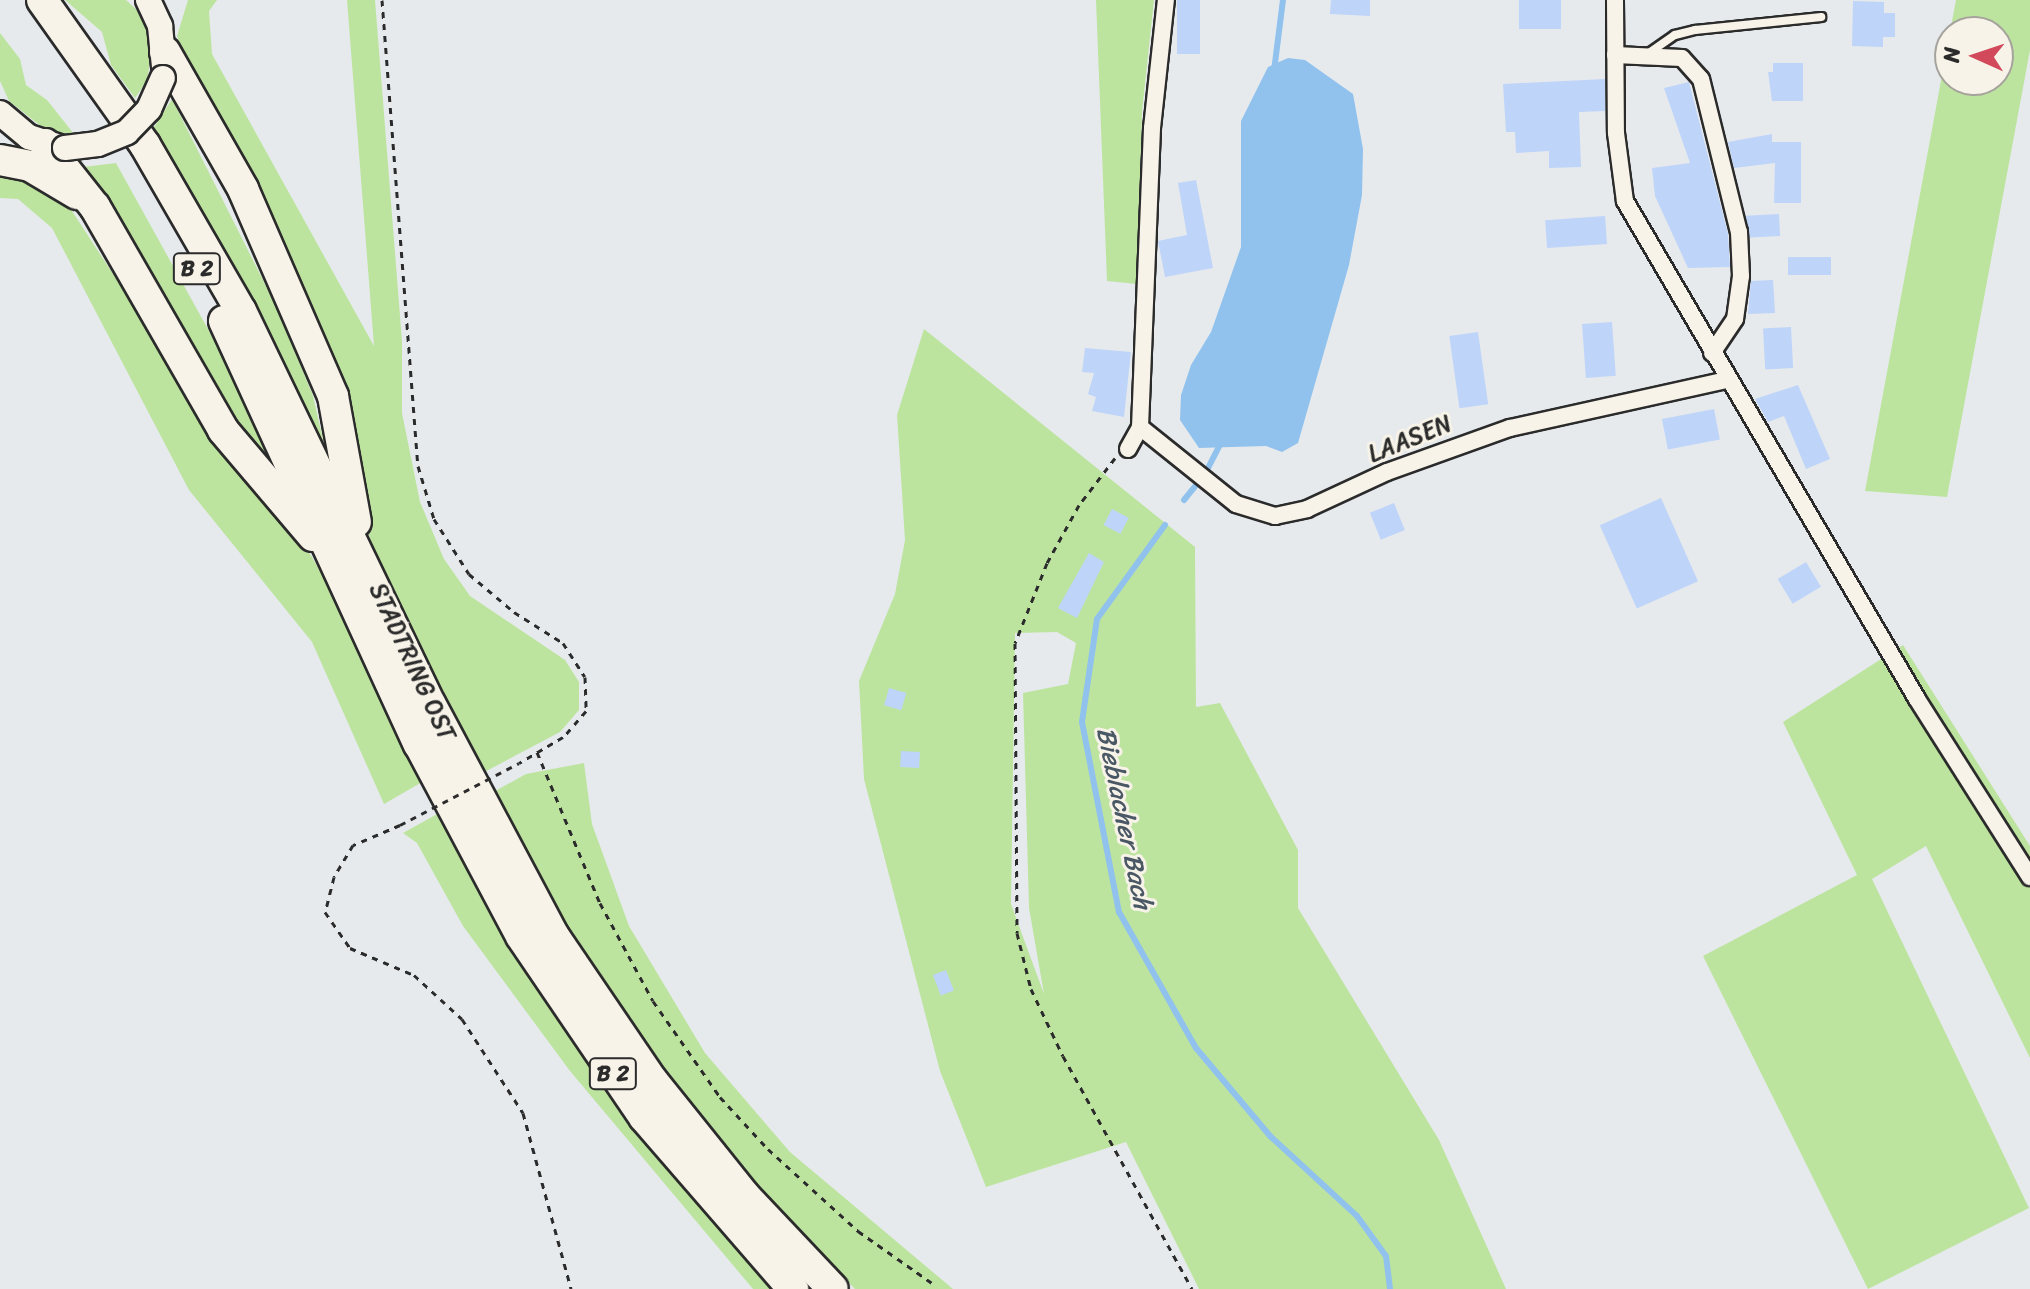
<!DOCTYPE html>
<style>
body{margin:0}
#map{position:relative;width:2030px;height:1289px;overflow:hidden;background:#e6eaed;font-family:Sriracha,sans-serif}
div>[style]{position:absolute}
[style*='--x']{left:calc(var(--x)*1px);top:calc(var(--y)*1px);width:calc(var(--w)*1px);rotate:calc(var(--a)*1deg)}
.green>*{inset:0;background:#bde49f}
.water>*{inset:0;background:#91c2ed}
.stream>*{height:6px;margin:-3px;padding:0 3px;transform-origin:3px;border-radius:3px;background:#91c2ed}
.building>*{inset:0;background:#bfd4f9;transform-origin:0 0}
.path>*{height:3px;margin-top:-1.5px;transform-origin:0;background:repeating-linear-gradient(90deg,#2b2b2b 0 6px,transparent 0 12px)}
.roads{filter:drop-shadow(2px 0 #2b2b2b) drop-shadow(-2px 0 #2b2b2b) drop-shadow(0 2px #2b2b2b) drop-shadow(0 -2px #2b2b2b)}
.lane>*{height:8px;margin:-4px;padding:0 4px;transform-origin:4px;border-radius:4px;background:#f7f3e8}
.street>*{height:16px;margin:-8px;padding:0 8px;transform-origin:8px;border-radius:8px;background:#f7f3e8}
.secondary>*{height:24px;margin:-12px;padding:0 12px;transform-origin:12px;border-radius:12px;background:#f7f3e8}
.highway>*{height:30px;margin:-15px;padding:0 15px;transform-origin:15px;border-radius:15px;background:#f7f3e8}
.path-bridge>*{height:3px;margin-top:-1.5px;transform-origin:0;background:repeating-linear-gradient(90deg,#2b2b2b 0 6px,transparent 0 12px)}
.bridges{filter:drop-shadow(2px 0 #2b2b2b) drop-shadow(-2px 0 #2b2b2b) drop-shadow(0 2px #2b2b2b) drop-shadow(0 -2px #2b2b2b)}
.secondary-bridge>*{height:24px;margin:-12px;padding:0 12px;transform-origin:12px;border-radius:12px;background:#f7f3e8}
span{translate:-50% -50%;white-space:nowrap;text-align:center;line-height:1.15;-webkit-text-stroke:6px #f7f3e8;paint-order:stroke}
.shield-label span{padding:2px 6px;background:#f7f3e8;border:2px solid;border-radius:6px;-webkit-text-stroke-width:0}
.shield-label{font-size:22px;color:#2b2b2b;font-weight:700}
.street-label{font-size:24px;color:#2b2b2b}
.water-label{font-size:26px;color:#4a5865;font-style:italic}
.north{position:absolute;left:1934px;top:16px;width:80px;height:80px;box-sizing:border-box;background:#f7f3e8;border:2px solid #a5a39c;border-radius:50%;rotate:273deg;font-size:22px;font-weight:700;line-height:32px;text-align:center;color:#2b2b2b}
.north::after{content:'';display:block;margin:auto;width:28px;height:36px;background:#d1495b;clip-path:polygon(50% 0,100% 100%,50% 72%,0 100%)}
</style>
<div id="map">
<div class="green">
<div style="clip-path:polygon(65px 0,126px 0,136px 9px,145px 25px,151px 56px,147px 81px,135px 98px,111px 65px,102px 32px)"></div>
<div style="clip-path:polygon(188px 0,217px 0,209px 11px,212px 54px,374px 346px,347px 0,375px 0,402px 341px,402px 413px,420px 502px,444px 559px,470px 596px,565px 660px,579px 682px,579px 710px,560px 732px,477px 776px,382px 574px,368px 532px,359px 465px,188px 70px,177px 36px)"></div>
<div style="clip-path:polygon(1096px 0,1154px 0,1142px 112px,1137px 284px,1107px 281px)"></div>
<div style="clip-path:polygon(1956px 0,2030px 0,2030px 50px,1947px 497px,1865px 491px,1950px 32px,1950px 80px,1998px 80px,1998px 32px,1950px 32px)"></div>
<div style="clip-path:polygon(0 33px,20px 59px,26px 85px,47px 100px,74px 134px,47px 131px,9px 101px,0 81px)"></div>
<div style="clip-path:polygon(172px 99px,279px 312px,313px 396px,331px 474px,150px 134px)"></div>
<div style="clip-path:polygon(116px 163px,250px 405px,293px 497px,241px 444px,75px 168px)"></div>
<div style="clip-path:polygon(0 168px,53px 192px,72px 211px,240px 469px,309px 552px,345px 615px,424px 781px,384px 804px,312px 642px,189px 490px,52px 228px,18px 199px,0 198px)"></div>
<div style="clip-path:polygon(evenodd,924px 329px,1195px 547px,1196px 707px,1220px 703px,1298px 850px,1298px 908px,1439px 1140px,1506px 1289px,1199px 1289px,1126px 1142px,986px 1187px,940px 1071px,864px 779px,859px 681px,895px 594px,905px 540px,897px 415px,924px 329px,1057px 632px,1076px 643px,1068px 684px,1023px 693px,1029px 908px,1044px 994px,1011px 904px,1015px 633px,1057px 632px)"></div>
<div style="clip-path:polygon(1903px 645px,2030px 846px,2030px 1058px,1926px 846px,1872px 879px,2029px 1208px,1868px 1289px,1703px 956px,1857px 875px,1783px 722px)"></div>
<div style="clip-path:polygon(584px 763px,592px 824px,629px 926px,705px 1053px,790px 1152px,953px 1289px,855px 1289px,740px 1173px,580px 962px,486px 796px,526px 774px)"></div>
<div style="clip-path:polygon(439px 813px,484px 901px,603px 1088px,772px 1289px,753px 1289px,570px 1071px,463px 926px,417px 843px,403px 833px)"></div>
</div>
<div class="water">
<div style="clip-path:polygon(1288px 58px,1305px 60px,1353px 94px,1363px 149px,1362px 195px,1349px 265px,1298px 443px,1282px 452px,1266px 446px,1199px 448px,1180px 420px,1181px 395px,1191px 365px,1211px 332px,1241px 247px,1241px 121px,1268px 67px)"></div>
</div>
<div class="stream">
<div style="--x:1274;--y:71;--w:72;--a:-82.8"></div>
<div style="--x:1207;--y:470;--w:30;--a:-63"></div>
<div style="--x:1184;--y:500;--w:21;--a:-51"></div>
<div style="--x:1165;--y:525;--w:116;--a:125.9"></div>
<div style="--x:1097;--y:619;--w:104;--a:98.3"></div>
<div style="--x:1082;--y:722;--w:194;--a:79"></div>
<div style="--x:1119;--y:912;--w:156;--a:60.5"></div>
<div style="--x:1196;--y:1048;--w:115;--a:49.9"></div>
<div style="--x:1270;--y:1136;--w:118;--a:42.6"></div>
<div style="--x:1357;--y:1216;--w:49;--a:54.1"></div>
<div style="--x:1386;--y:1256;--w:33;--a:83"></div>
</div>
<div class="building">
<div style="left:1177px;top:0;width:23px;height:54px"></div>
<div style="clip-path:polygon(1331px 0,1370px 0,1370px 16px,1330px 14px)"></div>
<div style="left:1519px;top:0;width:42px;height:29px"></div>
<div style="clip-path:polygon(1853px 1px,1884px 2px,1884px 13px,1895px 13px,1895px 37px,1883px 37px,1883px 47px,1852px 46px)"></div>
<div style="clip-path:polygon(1773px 63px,1803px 63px,1803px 101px,1772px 101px,1768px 72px,1773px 72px)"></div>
<div style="clip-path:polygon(1605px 79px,1605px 111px,1579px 112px,1581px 167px,1549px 168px,1549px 151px,1516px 153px,1515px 132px,1506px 132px,1503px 84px)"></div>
<div style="clip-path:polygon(1689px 82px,1728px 234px,1730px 267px,1688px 268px,1655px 196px,1652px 168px,1690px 163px,1664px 88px)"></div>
<div style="clip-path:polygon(1772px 134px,1772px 142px,1801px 142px,1801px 203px,1774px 203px,1775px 163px,1734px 168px,1728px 142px)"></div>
<div style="clip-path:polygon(1196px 180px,1213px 268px,1165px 277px,1158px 241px,1187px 235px,1178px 183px)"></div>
<div style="left:1779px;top:214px;width:22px;height:33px;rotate:87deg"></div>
<div style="left:1605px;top:216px;width:28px;height:60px;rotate:86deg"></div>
<div style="left:1831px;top:257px;width:18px;height:43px;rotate:90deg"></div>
<div style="clip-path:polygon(1773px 280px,1775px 313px,1748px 314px,1751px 281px)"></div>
<div style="left:1612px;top:322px;width:54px;height:30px;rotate:86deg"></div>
<div style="left:1791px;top:327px;width:41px;height:28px;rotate:87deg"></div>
<div style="left:1478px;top:332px;width:73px;height:29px;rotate:82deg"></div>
<div style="clip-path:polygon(1085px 348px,1131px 352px,1124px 417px,1092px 411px,1096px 397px,1088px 394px,1094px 373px,1082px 372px)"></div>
<div style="clip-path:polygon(1798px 385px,1830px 459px,1806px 469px,1784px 416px,1768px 422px,1755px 399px)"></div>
<div style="left:1714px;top:409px;width:31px;height:53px;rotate:79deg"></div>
<div style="left:1661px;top:498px;width:91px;height:67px;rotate:66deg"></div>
<div style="left:1394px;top:503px;width:29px;height:26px;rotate:68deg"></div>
<div style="left:1112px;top:509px;width:19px;height:18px;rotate:28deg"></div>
<div style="clip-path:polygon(1089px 553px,1104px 562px,1077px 618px,1058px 608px)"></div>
<div style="left:1806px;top:562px;width:29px;height:33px;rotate:59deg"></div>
<div style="left:889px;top:688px;width:18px;height:18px;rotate:16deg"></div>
<div style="left:901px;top:751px;width:19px;height:16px;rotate:3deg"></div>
<div style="left:946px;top:970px;width:22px;height:14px;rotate:69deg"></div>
</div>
<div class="path">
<div style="--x:382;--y:0;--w:467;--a:85.6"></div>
<div style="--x:418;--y:466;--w:55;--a:73.2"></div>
<div style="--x:434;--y:519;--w:65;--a:57.5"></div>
<div style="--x:469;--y:574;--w:59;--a:40.2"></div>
<div style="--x:514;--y:612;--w:58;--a:32.3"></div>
<div style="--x:563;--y:643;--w:40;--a:57.1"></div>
<div style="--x:585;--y:677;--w:34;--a:88"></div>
<div style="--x:586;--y:711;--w:35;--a:131"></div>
<div style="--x:563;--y:737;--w:51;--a:149.4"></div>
<div style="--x:1115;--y:458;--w:59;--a:127.5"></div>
<div style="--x:1079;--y:505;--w:66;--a:118.9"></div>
<div style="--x:1047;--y:563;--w:86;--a:111.8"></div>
<div style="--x:1015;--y:643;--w:290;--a:89.6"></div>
<div style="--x:1017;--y:933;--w:58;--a:76"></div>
<div style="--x:1031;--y:989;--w:74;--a:64.5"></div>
<div style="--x:1063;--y:1056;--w:266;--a:61"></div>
<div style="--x:537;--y:752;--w:164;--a:67.4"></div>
<div style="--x:600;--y:903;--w:111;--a:61.6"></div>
<div style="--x:653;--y:1001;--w:117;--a:55.1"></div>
<div style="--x:720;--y:1097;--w:71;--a:47.3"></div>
<div style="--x:768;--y:1149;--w:122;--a:42.3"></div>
<div style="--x:858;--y:1231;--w:90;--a:35.1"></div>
<div style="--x:400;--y:825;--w:51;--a:156.9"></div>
<div style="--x:353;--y:845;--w:37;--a:121"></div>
<div style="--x:334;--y:877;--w:36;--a:104"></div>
<div style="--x:325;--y:912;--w:44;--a:55.2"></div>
<div style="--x:350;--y:948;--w:69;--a:22.9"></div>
<div style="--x:414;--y:975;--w:65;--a:42.5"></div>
<div style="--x:462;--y:1019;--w:112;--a:57"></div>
<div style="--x:523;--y:1113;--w:182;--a:74.7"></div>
</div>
<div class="roads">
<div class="lane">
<div style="--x:1646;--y:55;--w:35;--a:-35"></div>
<div style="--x:1675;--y:35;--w:21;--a:-14"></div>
<div style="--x:1695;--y:30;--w:127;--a:-5.9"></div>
</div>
<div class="street">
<div style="--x:1615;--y:0;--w:133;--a:89.6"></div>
<div style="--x:1616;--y:133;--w:69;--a:82.5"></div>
<div style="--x:1625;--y:201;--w:577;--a:59.61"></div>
<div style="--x:1917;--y:699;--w:211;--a:57.6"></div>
<div style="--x:1615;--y:55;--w:67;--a:2.6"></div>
<div style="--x:1682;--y:58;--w:28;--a:48"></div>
<div style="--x:1701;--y:79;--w:158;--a:76.1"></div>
<div style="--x:1739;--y:232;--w:44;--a:87.4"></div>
<div style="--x:1741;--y:276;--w:43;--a:97.9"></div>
<div style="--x:1735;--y:319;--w:41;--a:124.1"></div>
<div style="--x:1140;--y:427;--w:123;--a:38.7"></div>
<div style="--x:1236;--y:504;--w:41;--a:17.1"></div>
<div style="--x:1275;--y:516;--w:33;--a:-12"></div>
<div style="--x:1307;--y:509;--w:88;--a:-24.8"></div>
<div style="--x:1387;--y:472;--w:131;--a:-19.7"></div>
<div style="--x:1510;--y:428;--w:222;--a:-12.5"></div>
<div style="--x:1128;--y:449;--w:25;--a:-61"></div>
<div style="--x:1140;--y:427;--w:299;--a:-87.7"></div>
<div style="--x:1152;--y:128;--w:129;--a:-83.8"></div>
</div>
<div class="secondary">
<div style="--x:148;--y:0;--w:29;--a:65"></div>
<div style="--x:160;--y:26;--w:41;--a:84.4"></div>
<div style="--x:0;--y:113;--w:38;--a:40"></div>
<div style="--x:29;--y:137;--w:36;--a:18"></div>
</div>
<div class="highway">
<div style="--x:42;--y:0;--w:178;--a:54.6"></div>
<div style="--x:145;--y:145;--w:192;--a:60"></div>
<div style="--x:241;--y:311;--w:437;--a:64.3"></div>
<div style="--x:431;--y:705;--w:262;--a:62"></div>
<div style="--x:554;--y:936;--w:174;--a:55.8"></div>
<div style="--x:652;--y:1080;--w:147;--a:51.3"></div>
<div style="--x:744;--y:1195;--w:129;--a:46.6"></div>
<div style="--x:165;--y:52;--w:158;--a:60.3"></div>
<div style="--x:243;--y:189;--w:226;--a:66.5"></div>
<div style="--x:333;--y:396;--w:128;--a:79.7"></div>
<div style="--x:45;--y:144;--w:80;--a:51.6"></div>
<div style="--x:95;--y:207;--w:257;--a:60.1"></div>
<div style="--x:223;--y:430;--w:139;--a:49.7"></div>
<div style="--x:0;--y:160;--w:31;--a:11"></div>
<div style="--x:30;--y:166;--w:55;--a:30.8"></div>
<div style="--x:224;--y:321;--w:466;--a:65.3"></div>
<div style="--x:419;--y:744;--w:217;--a:62"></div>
<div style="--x:521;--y:936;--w:219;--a:55.8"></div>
<div style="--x:644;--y:1117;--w:228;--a:49.1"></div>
</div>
</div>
<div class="path-bridge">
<div style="--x:400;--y:825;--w:134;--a:-27.5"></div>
</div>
<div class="bridges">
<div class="secondary-bridge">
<div style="--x:65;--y:148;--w:33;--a:-7"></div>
<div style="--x:98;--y:144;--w:31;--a:-22"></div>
<div style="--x:127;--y:132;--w:32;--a:-46"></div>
<div style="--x:149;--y:109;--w:34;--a:-66"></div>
</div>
</div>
<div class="shield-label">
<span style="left:197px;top:269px">B 2</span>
<span style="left:613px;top:1074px">B 2</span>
</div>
<div class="street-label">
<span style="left:1410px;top:439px;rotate:-22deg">LAASEN</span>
<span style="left:412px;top:662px;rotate:65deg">STADTRING OST</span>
</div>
<div class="water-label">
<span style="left:1124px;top:818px;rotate:78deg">Bieblacher Bach</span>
</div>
<div class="north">N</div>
</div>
